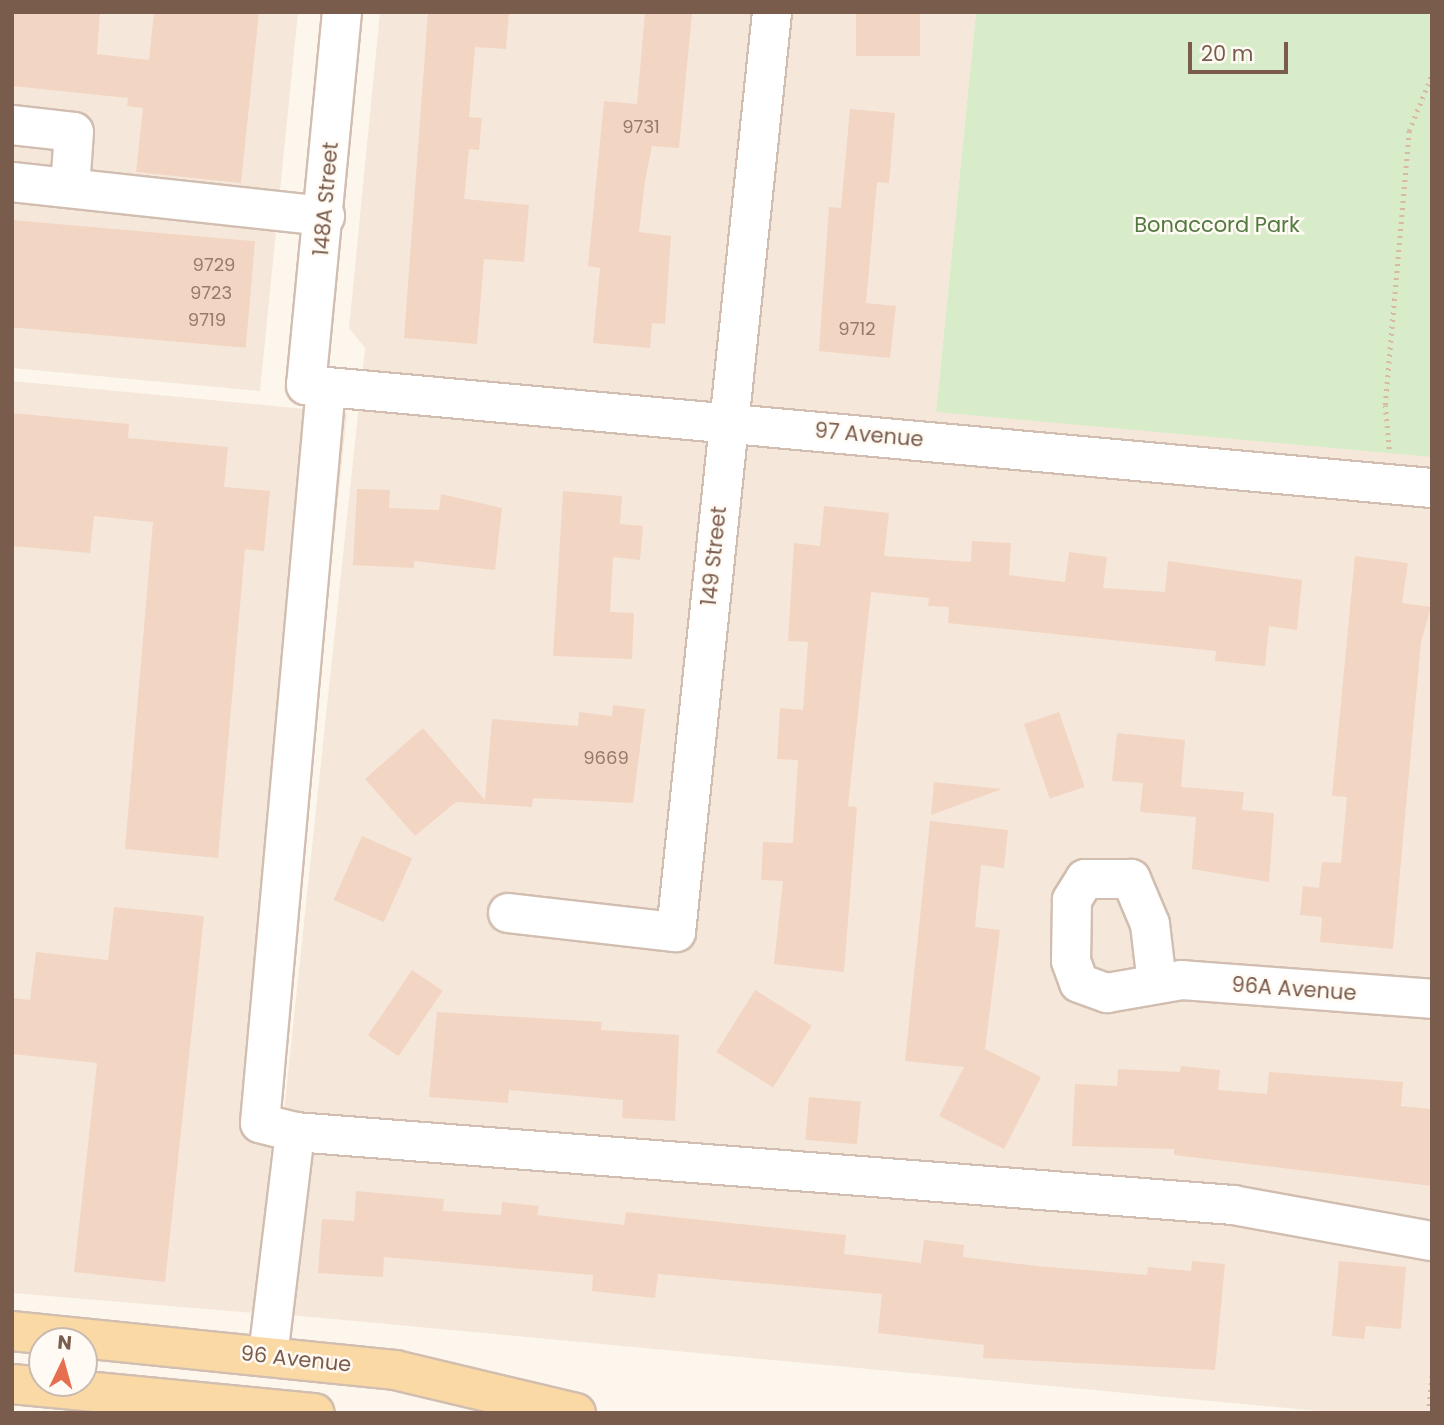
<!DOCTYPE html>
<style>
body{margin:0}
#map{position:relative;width:1444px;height:1425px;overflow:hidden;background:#fdf6ec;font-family:Poppins,sans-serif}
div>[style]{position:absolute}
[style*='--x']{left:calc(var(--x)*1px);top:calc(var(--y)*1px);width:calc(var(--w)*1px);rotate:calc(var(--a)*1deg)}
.residential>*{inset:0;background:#f5e8da}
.green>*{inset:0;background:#d8ecc9}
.building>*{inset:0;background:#f3d5c3;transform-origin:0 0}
.path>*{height:4.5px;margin-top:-2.25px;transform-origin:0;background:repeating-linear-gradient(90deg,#d9b8a5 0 2px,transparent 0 7px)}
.roads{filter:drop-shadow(2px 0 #d1beb0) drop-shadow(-2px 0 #d1beb0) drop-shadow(0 2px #d1beb0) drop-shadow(0 -2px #d1beb0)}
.minor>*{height:38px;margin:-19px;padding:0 19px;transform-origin:19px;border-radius:19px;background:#fff}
.major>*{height:38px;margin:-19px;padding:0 19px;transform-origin:19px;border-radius:19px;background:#fbd9a5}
span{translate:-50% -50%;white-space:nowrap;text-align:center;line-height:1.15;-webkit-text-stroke:5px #fffaf3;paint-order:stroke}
.number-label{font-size:18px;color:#987a6a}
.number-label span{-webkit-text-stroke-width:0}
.street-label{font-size:21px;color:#7a5c4d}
.park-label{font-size:21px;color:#537a41}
.frame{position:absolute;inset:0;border:14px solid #7a5c4d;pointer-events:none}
.north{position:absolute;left:28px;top:1327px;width:70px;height:70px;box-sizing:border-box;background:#fffaf3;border:2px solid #cabbb1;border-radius:50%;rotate:5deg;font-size:19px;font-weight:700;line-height:28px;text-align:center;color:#7a5c4d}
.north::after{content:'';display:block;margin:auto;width:24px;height:32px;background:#e76f51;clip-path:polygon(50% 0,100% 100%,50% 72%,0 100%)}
.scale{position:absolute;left:1188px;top:42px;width:100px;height:32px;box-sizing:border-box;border:4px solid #7a5c4d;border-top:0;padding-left:9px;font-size:21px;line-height:24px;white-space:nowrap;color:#7a5c4d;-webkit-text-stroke:5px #fffaf3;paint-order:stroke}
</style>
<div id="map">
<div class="residential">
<div style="clip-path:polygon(12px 12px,298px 12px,260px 391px,12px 368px)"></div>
<div style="clip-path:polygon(380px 12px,976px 12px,936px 412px,1432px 450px,1432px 1413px,1340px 1413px,290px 1315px,316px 1115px,284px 1111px,365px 348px,349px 328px)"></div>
<div style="clip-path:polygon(12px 381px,347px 413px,254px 1313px,12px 1293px)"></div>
</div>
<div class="green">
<div style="clip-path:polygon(976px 12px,1432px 12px,1432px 457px,936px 412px)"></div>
</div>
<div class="building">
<div style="clip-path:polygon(12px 12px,100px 12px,97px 54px,149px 60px,154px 12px,259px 12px,241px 183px,136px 172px,143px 108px,127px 106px,128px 98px,12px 86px)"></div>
<div style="clip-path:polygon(428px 12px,509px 12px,506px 49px,475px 47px,469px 117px,482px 118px,479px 150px,469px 149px,464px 199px,529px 205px,524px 262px,484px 259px,477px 344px,404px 338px)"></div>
<div style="clip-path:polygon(645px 12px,692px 14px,679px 148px,652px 146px,645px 181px,639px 232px,671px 236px,665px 324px,652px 323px,650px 348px,593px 343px,600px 268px,588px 266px,604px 101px,637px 104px)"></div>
<div style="left:856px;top:12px;width:64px;height:44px"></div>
<div style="clip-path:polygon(850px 109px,895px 113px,889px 183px,877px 182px,866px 303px,896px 306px,890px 358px,819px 351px,829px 207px,841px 208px)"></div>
<div style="left:12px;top:220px;width:244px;height:107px;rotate:5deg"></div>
<div style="clip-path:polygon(12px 413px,129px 424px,128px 438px,228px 447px,224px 487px,270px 491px,264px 551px,245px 549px,218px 858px,125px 849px,153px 522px,94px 516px,90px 553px,12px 546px)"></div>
<div style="clip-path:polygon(357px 489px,390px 490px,389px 508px,439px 510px,441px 494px,502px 508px,495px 570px,414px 561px,414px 568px,353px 565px)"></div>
<div style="clip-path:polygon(563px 491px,622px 496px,620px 524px,643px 526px,640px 560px,613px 557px,610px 612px,634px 613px,632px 659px,553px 656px)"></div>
<div style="clip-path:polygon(824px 506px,889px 513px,884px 556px,971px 562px,972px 541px,1011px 543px,1009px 575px,1065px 582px,1069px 552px,1107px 557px,1103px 588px,1165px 592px,1168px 561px,1302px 580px,1297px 630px,1269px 626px,1265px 666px,1215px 661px,1216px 651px,948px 623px,949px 607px,928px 606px,929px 598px,871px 592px,848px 806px,857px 807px,844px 972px,774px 964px,783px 881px,761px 880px,763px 842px,793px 843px,798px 760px,777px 759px,780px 708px,803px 710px,808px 642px,788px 641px,794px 543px,820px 546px)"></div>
<div style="clip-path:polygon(1355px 556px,1408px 563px,1402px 603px,1431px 607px,1421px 642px,1393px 949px,1320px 942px,1322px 917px,1300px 915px,1303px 886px,1319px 888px,1322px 862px,1341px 863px,1347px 797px,1332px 796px)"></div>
<div style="clip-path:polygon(613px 705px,645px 709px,633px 803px,533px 798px,532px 807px,456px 802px,415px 836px,365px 779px,423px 728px,485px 800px,492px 719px,578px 726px,579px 712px,612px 716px)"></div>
<div style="left:1059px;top:712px;width:79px;height:37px;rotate:71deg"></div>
<div style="clip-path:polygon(1117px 733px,1185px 740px,1181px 787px,1244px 792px,1242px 810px,1274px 813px,1269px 882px,1192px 869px,1196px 817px,1140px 812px,1143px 783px,1112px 781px)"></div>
<div style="clip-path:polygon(934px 782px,1002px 789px,931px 815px)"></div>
<div style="clip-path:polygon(930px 821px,1008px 830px,1004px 868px,981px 865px,975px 927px,1000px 930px,985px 1049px,1041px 1077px,1004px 1149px,939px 1116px,964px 1067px,905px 1061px)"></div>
<div style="left:362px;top:836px;width:55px;height:70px;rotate:24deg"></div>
<div style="clip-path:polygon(114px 907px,204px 916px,165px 1282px,74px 1272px,97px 1063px,12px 1054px,12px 998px,30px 1000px,36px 952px,108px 960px)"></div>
<div style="left:412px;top:970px;width:37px;height:79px;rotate:34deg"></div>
<div style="left:755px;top:990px;width:67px;height:73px;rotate:32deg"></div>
<div style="clip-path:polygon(437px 1012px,602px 1022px,601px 1030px,679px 1035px,675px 1121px,622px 1118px,623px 1100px,509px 1090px,508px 1103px,429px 1097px)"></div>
<div style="clip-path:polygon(1181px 1066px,1220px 1070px,1218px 1090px,1267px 1094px,1269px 1072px,1403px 1082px,1401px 1106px,1432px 1109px,1432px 1186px,1174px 1155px,1174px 1149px,1072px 1146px,1075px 1084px,1117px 1086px,1118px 1069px,1180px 1072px)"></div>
<div style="left:809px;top:1097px;width:52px;height:43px;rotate:5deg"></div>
<div style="clip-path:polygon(356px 1191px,444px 1199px,443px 1211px,501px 1215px,502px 1202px,539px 1206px,537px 1215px,624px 1225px,626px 1212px,846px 1235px,844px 1254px,921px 1263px,924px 1240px,964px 1245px,963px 1257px,1036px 1266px,1147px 1275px,1148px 1267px,1191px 1271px,1192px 1261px,1225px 1264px,1215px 1370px,983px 1358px,984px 1345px,878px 1333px,882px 1294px,658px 1274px,655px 1298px,592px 1291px,593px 1275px,384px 1257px,383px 1277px,318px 1273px,322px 1219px,354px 1221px)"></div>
<div style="clip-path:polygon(1339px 1261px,1406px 1267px,1401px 1329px,1366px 1326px,1364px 1339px,1332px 1336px)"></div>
</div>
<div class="path">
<div style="--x:1389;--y:449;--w:44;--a:-95.2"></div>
<div style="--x:1385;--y:405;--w:275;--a:-85"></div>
<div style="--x:1409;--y:131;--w:61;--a:-68"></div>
<div style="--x:1428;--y:1413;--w:38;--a:-84"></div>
</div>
<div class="roads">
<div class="minor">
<div style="--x:342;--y:12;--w:375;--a:95.5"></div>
<div style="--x:306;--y:385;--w:1131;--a:5.23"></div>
<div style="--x:12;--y:125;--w:62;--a:6.4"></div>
<div style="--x:74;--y:132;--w:56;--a:94.1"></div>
<div style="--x:12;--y:182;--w:315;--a:6.2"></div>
<div style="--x:508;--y:913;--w:169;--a:6.5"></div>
<div style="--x:676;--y:932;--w:925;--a:-84.04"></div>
<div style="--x:1157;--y:983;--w:59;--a:-96.8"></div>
<div style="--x:1150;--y:924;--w:49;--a:-112.9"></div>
<div style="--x:1131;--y:879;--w:46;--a:180"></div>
<div style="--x:1085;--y:879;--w:25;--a:122"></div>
<div style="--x:1072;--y:900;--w:61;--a:90.9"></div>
<div style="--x:1071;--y:961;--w:23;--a:70"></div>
<div style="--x:1079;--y:983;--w:30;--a:20"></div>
<div style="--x:1107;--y:993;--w:76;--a:-9.8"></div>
<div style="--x:1182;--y:980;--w:251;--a:4.3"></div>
<div style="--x:295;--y:1132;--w:36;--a:-166"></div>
<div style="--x:260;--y:1123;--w:739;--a:-84.88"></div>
<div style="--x:268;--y:1356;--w:226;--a:-83.1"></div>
<div style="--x:295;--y:1132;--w:941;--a:4.45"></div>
<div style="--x:1233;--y:1205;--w:202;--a:10.3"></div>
</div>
<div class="major">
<div style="--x:12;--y:1331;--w:385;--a:5.8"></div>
<div style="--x:395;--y:1370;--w:186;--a:13.4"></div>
<div style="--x:12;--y:1384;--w:304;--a:5.5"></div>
</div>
</div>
<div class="number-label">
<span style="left:641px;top:127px">9731</span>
<span style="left:214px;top:265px">9729</span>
<span style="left:211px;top:293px">9723</span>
<span style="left:207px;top:320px">9719</span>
<span style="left:857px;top:329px">9712</span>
<span style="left:606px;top:758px">9669</span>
</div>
<div class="street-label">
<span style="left:326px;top:199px;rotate:-85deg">148A Street</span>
<span style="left:869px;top:435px;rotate:5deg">97 Avenue</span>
<span style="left:714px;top:556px;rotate:-84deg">149 Street</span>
<span style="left:1294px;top:989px;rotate:4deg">96A Avenue</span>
<span style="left:296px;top:1359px;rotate:6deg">96 Avenue</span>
</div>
<div class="park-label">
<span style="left:1217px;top:225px">Bonaccord Park</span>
</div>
<div class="frame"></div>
<div class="north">N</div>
<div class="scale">20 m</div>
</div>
